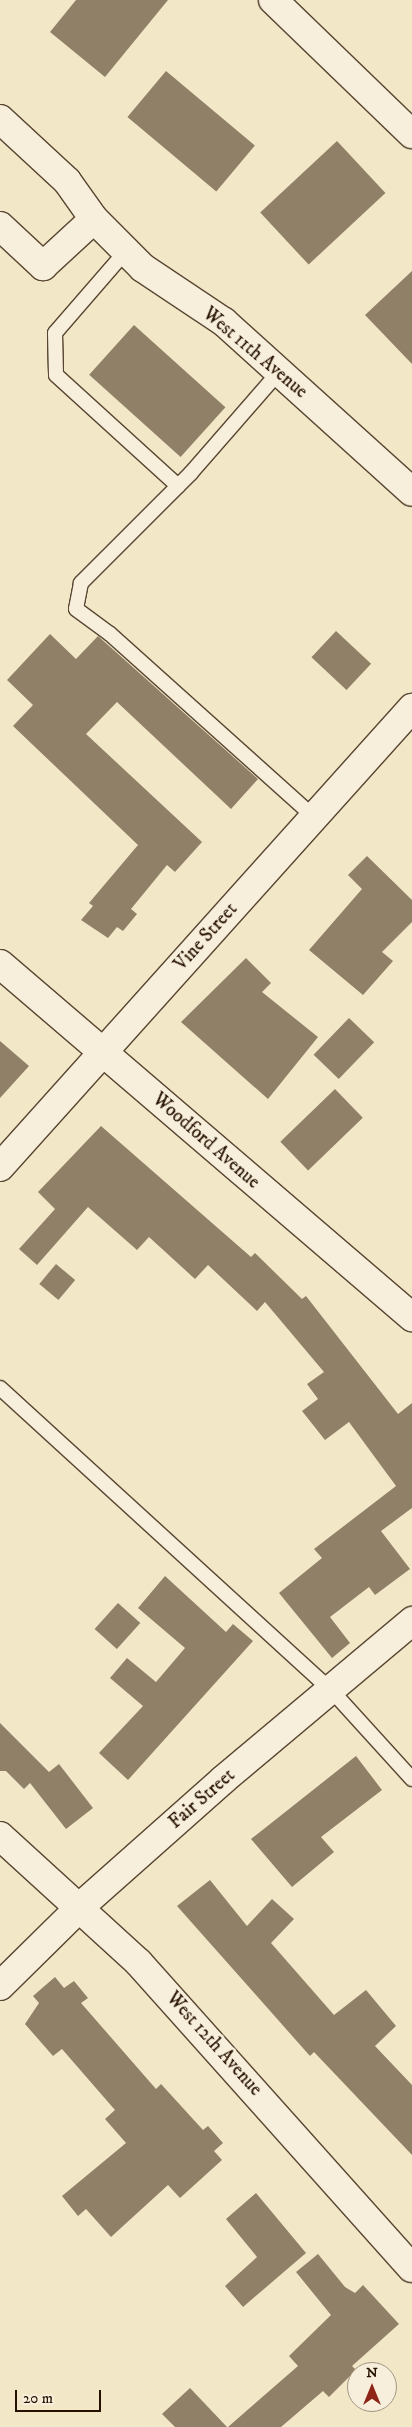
<!DOCTYPE html>
<style>
body{margin:0}
#map{position:relative;width:412px;height:2427px;overflow:hidden;background:#f2e7c7;font-family:"IM FELL DW Pica",serif}
div>[style]{position:absolute}
[style*='--x']{left:calc(var(--x)*1px);top:calc(var(--y)*1px);width:calc(var(--w)*1px);rotate:calc(var(--a)*1deg)}
.building>*{inset:0;background:#908067;transform-origin:0 0}
.roads{filter:drop-shadow(1px 0 #594632) drop-shadow(-1px 0 #594632) drop-shadow(0 1px #594632) drop-shadow(0 -1px #594632)}
.lane>*{height:14px;margin:-7px;padding:0 7px;transform-origin:7px;border-radius:7px;background:#f7efdb}
.street>*{height:28px;margin:-14px;padding:0 14px;transform-origin:14px;border-radius:14px;background:#f7efdb}
span{translate:-50% -50%;white-space:nowrap;text-align:center;line-height:1.15;-webkit-text-stroke:5px #f7efdb;paint-order:stroke}
.street-label{font-size:19px;color:#261100}
.north{position:absolute;left:347px;top:2362px;width:50px;height:50px;box-sizing:border-box;background:#f7efdb;border:1px solid #a39683;border-radius:50%;rotate:0deg;font-size:14px;font-weight:700;line-height:20px;text-align:center;color:#261100}
.north::after{content:'';display:block;margin:auto;width:18px;height:22px;background:#8f2418;clip-path:polygon(50% 0,100% 100%,50% 72%,0 100%)}
.scale{position:absolute;left:15px;top:2390px;width:86px;height:22px;box-sizing:border-box;border:2px solid #261100;border-top:0;padding-left:6px;font-size:15px;line-height:18px;white-space:nowrap;color:#261100;-webkit-text-stroke:4px #f7efdb;paint-order:stroke}
</style>
<div id="map">
<div class="building">
<div style="clip-path:polygon(76px 0,168px 0,105px 77px,50px 32px)"></div>
<div style="left:166px;top:71px;width:116px;height:60px;rotate:40deg"></div>
<div style="left:337px;top:141px;width:71px;height:105px;rotate:47deg"></div>
<div style="clip-path:polygon(412px 271px,412px 364px,365px 315px)"></div>
<div style="left:134px;top:325px;width:123px;height:67px;rotate:42deg"></div>
<div style="left:336px;top:631px;width:48px;height:36px;rotate:43deg"></div>
<div style="clip-path:polygon(50px 634px,76px 659px,98px 636px,258px 779px,231px 809px,117px 702px,86px 734px,202px 842px,175px 872px,167px 865px,131px 909px,137px 914px,123px 931px,117px 927px,108px 938px,81px 920px,93px 906px,89px 903px,138px 845px,13px 726px,33px 705px,7px 680px)"></div>
<div style="clip-path:polygon(367px 856px,412px 900px,412px 922px,382px 952px,393px 961px,363px 995px,309px 950px,362px 889px,348px 875px)"></div>
<div style="clip-path:polygon(246px 958px,271px 983px,262px 992px,318px 1037px,268px 1099px,181px 1022px)"></div>
<div style="left:349px;top:1018px;width:35px;height:51px;rotate:44deg"></div>
<div style="clip-path:polygon(0 1041px,29px 1066px,0 1098px)"></div>
<div style="left:335px;top:1089px;width:40px;height:76px;rotate:46deg"></div>
<div style="clip-path:polygon(101px 1126px,251px 1257px,255px 1253px,302px 1299px,306px 1296px,398px 1414px,412px 1403px,412px 1508px,381px 1531px,410px 1569px,375px 1595px,369px 1587px,330px 1617px,350px 1643px,332px 1658px,279px 1593px,322px 1558px,314px 1549px,396px 1486px,349px 1422px,325px 1440px,302px 1411px,318px 1399px,307px 1384px,324px 1372px,265px 1302px,257px 1311px,208px 1265px,195px 1279px,149px 1237px,137px 1250px,88px 1207px,37px 1265px,19px 1249px,55px 1209px,38px 1192px)"></div>
<div style="left:56px;top:1264px;width:25px;height:26px;rotate:40deg"></div>
<div style="clip-path:polygon(165px 1576px,226px 1632px,233px 1624px,253px 1641px,128px 1780px,99px 1753px,143px 1706px,110px 1678px,127px 1658px,156px 1682px,185px 1648px,138px 1608px)"></div>
<div style="left:118px;top:1603px;width:30px;height:35px;rotate:42deg"></div>
<div style="clip-path:polygon(0 1723px,49px 1772px,59px 1764px,93px 1808px,66px 1829px,30px 1783px,24px 1789px,6px 1771px,0 1771px)"></div>
<div style="clip-path:polygon(356px 1756px,382px 1790px,321px 1837px,334px 1852px,292px 1887px,251px 1839px)"></div>
<div style="clip-path:polygon(210px 1880px,247px 1926px,272px 1899px,294px 1919px,271px 1943px,334px 2015px,366px 1990px,396px 2026px,375px 2046px,412px 2085px,412px 2155px,314px 2052px,310px 2056px,177px 1906px)"></div>
<div style="clip-path:polygon(55px 1977px,64px 1988px,74px 1981px,88px 1998px,81px 2003px,156px 2089px,161px 2084px,203px 2130px,208px 2126px,223px 2143px,214px 2151px,222px 2160px,180px 2198px,168px 2185px,111px 2237px,86px 2209px,78px 2216px,62px 2196px,126px 2143px,105px 2119px,115px 2110px,62px 2049px,53px 2056px,25px 2024px,39px 2003px,33px 1996px)"></div>
<div style="clip-path:polygon(256px 2193px,306px 2253px,243px 2307px,225px 2286px,257px 2257px,226px 2219px)"></div>
<div style="clip-path:polygon(318px 2254px,345px 2287px,355px 2293px,363px 2285px,399px 2324px,352px 2366px,356px 2370px,329px 2397px,323px 2391px,281px 2427px,228px 2427px,298px 2366px,289px 2356px,331px 2315px,296px 2272px)"></div>
<div style="clip-path:polygon(190px 2388px,227px 2427px,175px 2427px,162px 2414px)"></div>
</div>
<div class="roads">
<div class="lane">
<div style="--x:126;--y:251;--w:108;--a:130.9"></div>
<div style="--x:55;--y:333;--w:42;--a:88.6"></div>
<div style="--x:56;--y:375;--w:165;--a:42.3"></div>
<div style="--x:279;--y:372;--w:134;--a:131.1"></div>
<div style="--x:191;--y:473;--w:156;--a:135"></div>
<div style="--x:81;--y:583;--w:26;--a:101"></div>
<div style="--x:76;--y:609;--w:42;--a:36.3"></div>
<div style="--x:110;--y:634;--w:274;--a:41.9"></div>
<div style="--x:0;--y:1388;--w:449;--a:42.4"></div>
<div style="--x:332;--y:1691;--w:119;--a:47.7"></div>
</div>
<div class="street">
<div style="--x:273;--y:0;--w:193;--a:44"></div>
<div style="--x:0;--y:119;--w:91;--a:42.8"></div>
<div style="--x:67;--y:181;--w:47;--a:54.6"></div>
<div style="--x:94;--y:219;--w:69;--a:45"></div>
<div style="--x:143;--y:268;--w:97;--a:33.7"></div>
<div style="--x:224;--y:322;--w:253;--a:42.1"></div>
<div style="--x:0;--y:226;--w:59;--a:42.9"></div>
<div style="--x:43;--y:266;--w:69;--a:-42.7"></div>
<div style="--x:0;--y:964;--w:543;--a:40.59"></div>
<div style="--x:0;--y:1167;--w:617;--a:-48.09"></div>
<div style="--x:0;--y:1836;--w:188;--a:42.4"></div>
<div style="--x:139;--y:1963;--w:409;--a:48.2"></div>
<div style="--x:0;--y:1986;--w:114;--a:-44.6"></div>
<div style="--x:81;--y:1906;--w:191;--a:-41.6"></div>
<div style="--x:224;--y:1779;--w:246;--a:-40"></div>
</div>
</div>
<div class="street-label">
<span style="left:255px;top:353px;rotate:40deg">West 11th Avenue</span>
<span style="left:206px;top:937px;rotate:-48deg">Vine Street</span>
<span style="left:206px;top:1141px;rotate:41deg">Woodford Avenue</span>
<span style="left:202px;top:1799px;rotate:-41deg">Fair Street</span>
<span style="left:214px;top:2044px;rotate:48deg">West 12th Avenue</span>
</div>
<div class="north">N</div>
<div class="scale">20 m</div>
</div>
